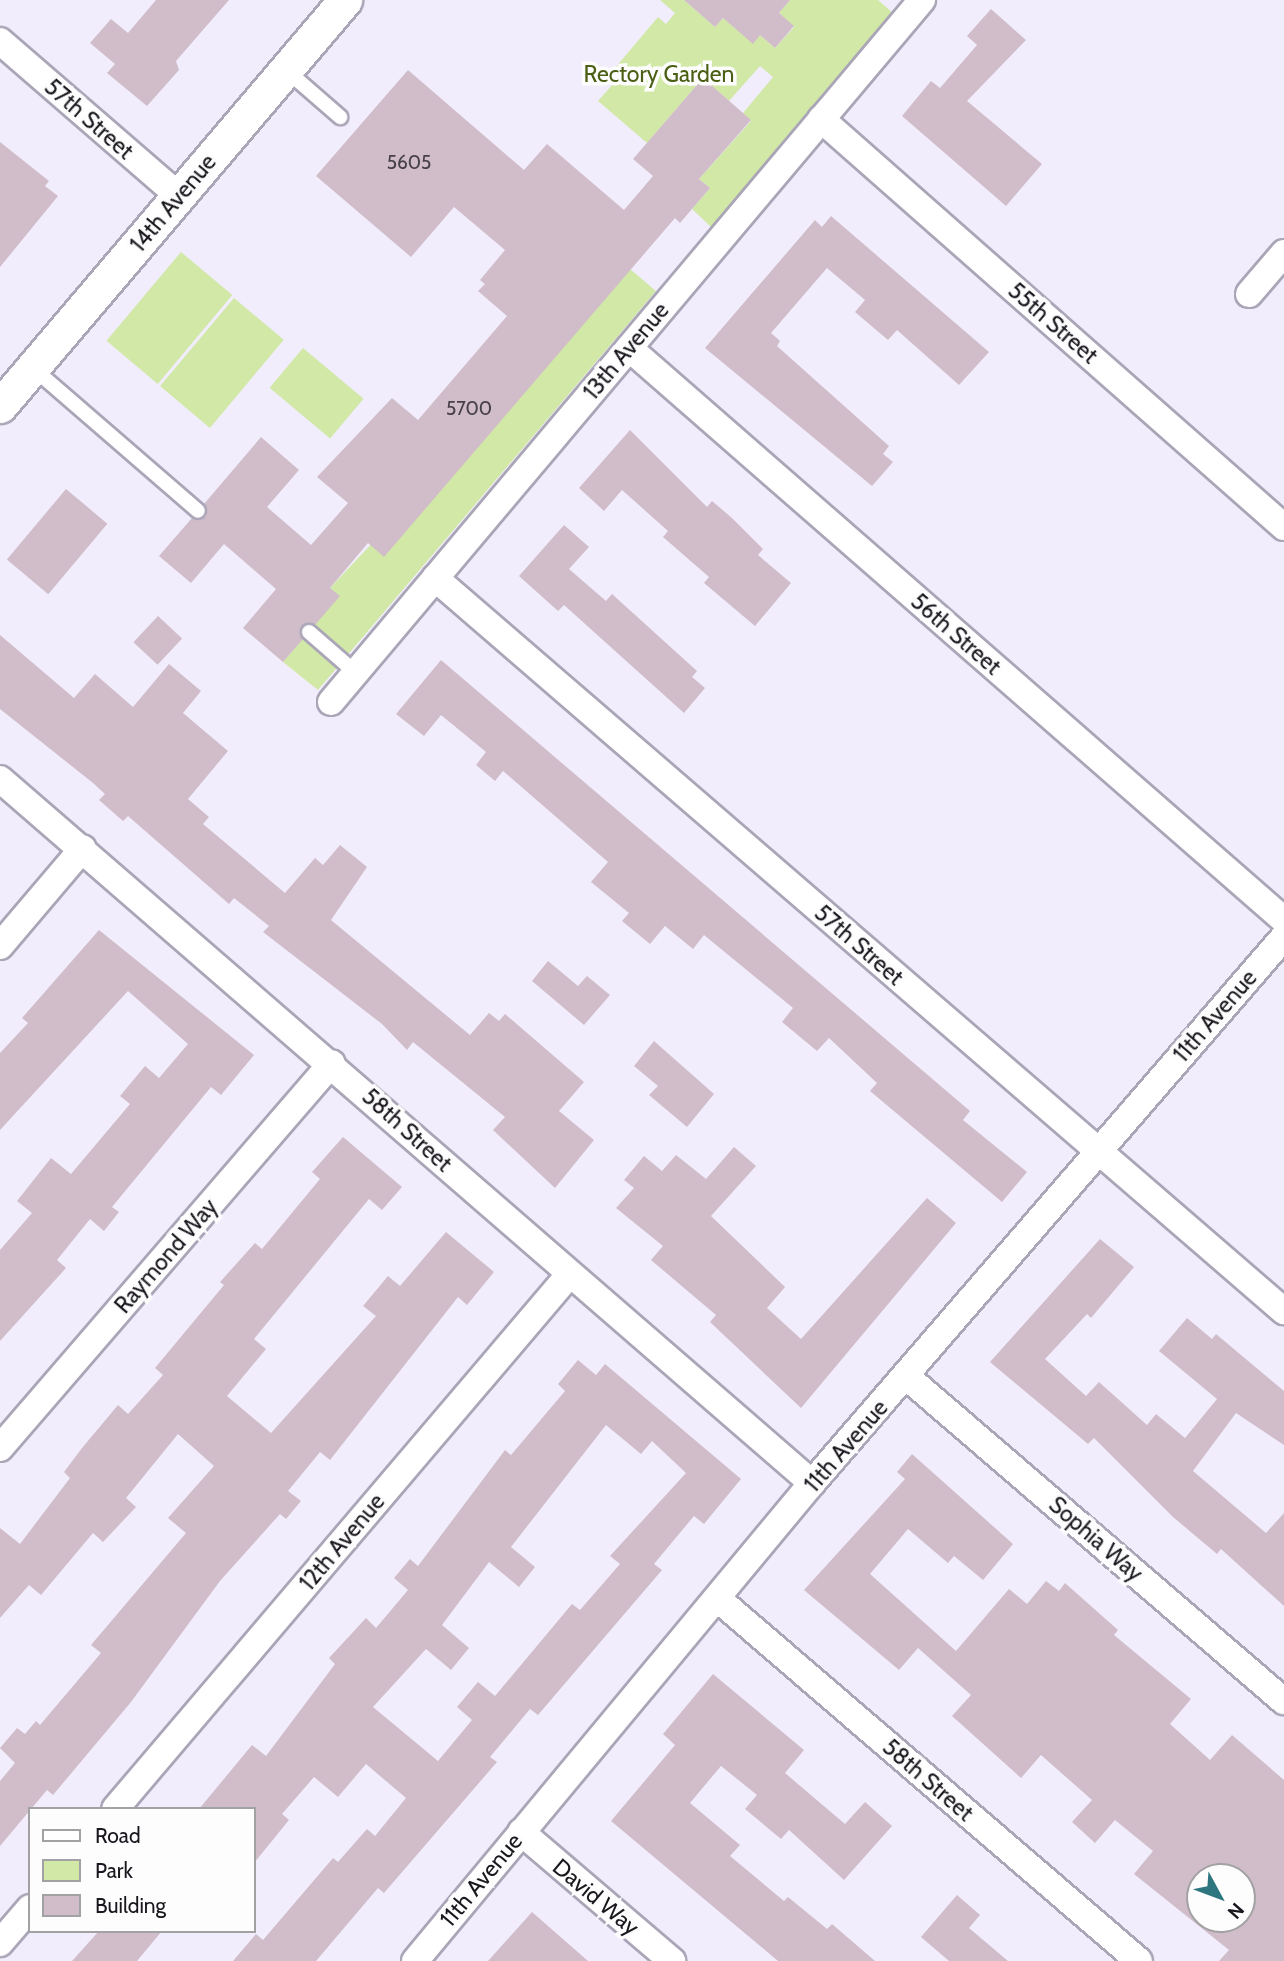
<!DOCTYPE html>
<style>
body{margin:0}
#map{position:relative;width:1284px;height:1961px;overflow:hidden;background:#f2edfd;font-family:Cabin,sans-serif}
div>[style]{position:absolute}
[style*='--x']{left:calc(var(--x)*1px);top:calc(var(--y)*1px);width:calc(var(--w)*1px);rotate:calc(var(--a)*1deg)}
.green>*{inset:0;background:#d1e8a7;transform-origin:0 0}
.building>*{inset:0;background:#d0bdc9;transform-origin:0 0}
.roads{filter:drop-shadow(2px 0 #aaa5b7) drop-shadow(-2px 0 #aaa5b7) drop-shadow(0 2px #aaa5b7) drop-shadow(0 -2px #aaa5b7)}
.service>*{height:14px;margin:-7px;padding:0 7px;transform-origin:7px;border-radius:7px;background:#fff}
.minor>*{height:26px;margin:-13px;padding:0 13px;transform-origin:13px;border-radius:13px;background:#fff}
.tertiary>*{height:33px;margin:-16.5px;padding:0 16.5px;transform-origin:16.5px;border-radius:16.5px;background:#fff}
span{translate:-50% -50%;white-space:nowrap;text-align:center;line-height:1.15;-webkit-text-stroke:7px #fdfdfd;paint-order:stroke}
.number-label{font-size:19px;color:#474048}
.number-label span{-webkit-text-stroke-width:0}
.park-label{font-size:23px;color:#4a5e14}
.street-label{font-size:23px;color:#19161d}
.legend{position:absolute;left:28px;top:1807px;width:228px;height:126px;box-sizing:border-box;background:#fdfdfd;border:2px solid #a2a1a3;margin:0;padding:9px 12px;list-style:none;font-size:21px;color:#19161d}
.legend li{display:flex;align-items:center;gap:14px;height:35px}
.legend b{width:35px;border:2px solid #a2a1a3}
.north{position:absolute;left:1186px;top:1863px;width:70px;height:70px;box-sizing:border-box;background:#fdfdfd;border:2px solid #a2a1a3;border-radius:50%;rotate:131deg;font-size:19px;font-weight:700;line-height:28px;text-align:center;color:#19161d}
.north::after{content:'';display:block;margin:auto;width:24px;height:32px;background:#2e767f;clip-path:polygon(50% 0,100% 100%,50% 72%,0 100%)}
</style>
<div id="map">
<div class="green">
<div style="clip-path:polygon(660px 0,684px 0,715px 27px,723px 18px,753px 43px,760px 35px,775px 48px,794px 27px,779px 13px,790px 0,878px 0,893px 13px,711px 227px,692px 209px,710px 188px,699px 179px,751px 121px,743px 113px,773px 77px,760px 66px,729px 101px,703px 78px,647px 143px,598px 101px,622px 74px,615px 68px,658px 17px,666px 24px,675px 13px)"></div>
<div style="left:181px;top:252px;width:67px;height:116px;rotate:40deg"></div>
<div style="clip-path:polygon(630px 269px,656px 291px,318px 690px,283px 662px,339px 596px,330px 588px)"></div>
<div style="left:234px;top:298px;width:65px;height:115px;rotate:40deg"></div>
<div style="left:303px;top:348px;width:79px;height:52px;rotate:40deg"></div>
</div>
<div class="building">
<div style="clip-path:polygon(156px 0,229px 0,176px 61px,179px 70px,147px 106px,107px 73px,115px 64px,90px 43px,111px 19px,128px 33px)"></div>
<div style="clip-path:polygon(684px 0,790px 0,779px 13px,794px 26px,775px 48px,760px 35px,753px 44px,723px 18px,715px 27px)"></div>
<div style="clip-path:polygon(991px 9px,1026px 40px,967px 101px,1042px 164px,1006px 206px,902px 116px,931px 81px,940px 88px,977px 45px,967px 36px)"></div>
<div style="clip-path:polygon(408px 70px,524px 170px,547px 144px,624px 210px,653px 176px,633px 159px,703px 78px,751px 120px,699px 179px,710px 188px,680px 223px,675px 218px,384px 557px,368px 543px,330px 588px,340px 596px,315px 625px,301px 626px,303px 639px,283px 662px,243px 628px,276px 589px,224px 544px,191px 583px,159px 556px,192px 518px,206px 517px,204px 504px,261px 437px,299px 470px,267px 507px,311px 545px,348px 503px,317px 477px,392px 398px,418px 420px,507px 316px,478px 291px,485px 284px,480px 280px,505px 250px,454px 207px,411px 257px,316px 176px)"></div>
<div style="clip-path:polygon(0 142px,49px 181px,45px 186px,58px 196px,0 267px)"></div>
<div style="clip-path:polygon(831px 216px,989px 352px,959px 385px,897px 330px,888px 340px,855px 312px,865px 300px,827px 268px,771px 333px,780px 341px,777px 346px,889px 446px,883px 454px,893px 462px,872px 486px,705px 348px,815px 220px,822px 227px)"></div>
<div style="clip-path:polygon(630px 430px,707px 507px,712px 501px,732px 518px,763px 549px,758px 555px,791px 583px,755px 626px,704px 583px,709px 577px,663px 537px,668px 531px,622px 490px,604px 511px,579px 488px)"></div>
<div style="left:66px;top:489px;width:54px;height:92px;rotate:40deg"></div>
<div style="clip-path:polygon(564px 525px,589px 547px,569px 569px,606px 601px,612px 594px,697px 671px,692px 677px,705px 688px,684px 713px,564px 605px,558px 611px,519px 576px)"></div>
<div style="left:158px;top:616px;width:33px;height:36px;rotate:43deg"></div>
<div style="clip-path:polygon(0 635px,74px 698px,95px 674px,133px 707px,169px 664px,201px 691px,183px 713px,228px 751px,188px 799px,209px 817px,203px 824px,285px 893px,315px 858px,323px 865px,340px 845px,367px 867px,331px 920px,470px 1035px,489px 1013px,499px 1021px,505px 1014px,584px 1082px,559px 1111px,594px 1140px,555px 1188px,493px 1130px,505px 1117px,413px 1042px,407px 1050px,382px 1024px,263px 932px,269px 926px,234px 898px,229px 904px,128px 816px,123px 821px,99px 800px,105px 794px,93px 783px,0 709px)"></div>
<div style="clip-path:polygon(441px 660px,970px 1111px,963px 1120px,1027px 1172px,1002px 1202px,870px 1091px,877px 1083px,829px 1038px,817px 1051px,782px 1022px,793px 1008px,704px 935px,693px 949px,665px 926px,650px 944px,622px 921px,629px 913px,591px 882px,608px 862px,503px 771px,495px 781px,476px 765px,486px 752px,441px 715px,424px 736px,396px 714px)"></div>
<div style="clip-path:polygon(99px 930px,254px 1055px,221px 1095px,211px 1087px,112px 1207px,119px 1212px,104px 1231px,90px 1219px,57px 1260px,66px 1268px,0 1341px,0 1250px,32px 1213px,17px 1201px,51px 1158px,71px 1174px,130px 1104px,120px 1096px,145px 1066px,159px 1078px,188px 1044px,128px 991px,0 1130px,0 1053px,28px 1023px,22px 1018px)"></div>
<div style="clip-path:polygon(548px 961px,578px 986px,587px 976px,610px 995px,584px 1025px,532px 981px)"></div>
<div style="clip-path:polygon(654px 1041px,714px 1094px,687px 1127px,649px 1095px,658px 1086px,634px 1066px)"></div>
<div style="clip-path:polygon(343px 1137px,402px 1187px,382px 1210px,369px 1199px,254px 1339px,266px 1349px,227px 1396px,271px 1433px,376px 1316px,363px 1306px,388px 1276px,400px 1286px,446px 1232px,494px 1272px,467px 1305px,458px 1297px,330px 1460px,320px 1452px,288px 1491px,301px 1501px,286px 1519px,280px 1514px,220px 1581px,131px 1702px,53px 1795px,47px 1790px,0 1846px,0 1781px,15px 1763px,0 1748px,17px 1728px,25px 1734px,36px 1721px,40px 1725px,101px 1653px,91px 1645px,186px 1533px,168px 1518px,214px 1466px,178px 1434px,126px 1498px,136px 1507px,103px 1542px,93px 1533px,41px 1595px,29px 1585px,0 1618px,0 1528px,20px 1544px,70px 1478px,64px 1472px,82px 1448px,118px 1405px,128px 1414px,163px 1375px,155px 1368px,224px 1285px,220px 1282px,255px 1243px,262px 1249px,320px 1179px,312px 1172px)"></div>
<div style="clip-path:polygon(734px 1147px,756px 1166px,711px 1216px,785px 1287px,767px 1308px,801px 1339px,927px 1198px,956px 1223px,801px 1408px,710px 1322px,716px 1315px,651px 1260px,663px 1246px,616px 1208px,634px 1188px,624px 1180px,644px 1156px,662px 1171px,676px 1155px,706px 1179px)"></div>
<div style="clip-path:polygon(1100px 1239px,1134px 1267px,1091px 1318px,1087px 1314px,1045px 1359px,1086px 1396px,1099px 1382px,1147px 1425px,1156px 1414px,1185px 1438px,1217px 1399px,1159px 1351px,1187px 1318px,1212px 1339px,1216px 1334px,1284px 1391px,1284px 1445px,1236px 1413px,1193px 1471px,1266px 1533px,1284px 1513px,1284px 1606px,1221px 1549px,1217px 1554px,1173px 1517px,1094px 1438px,1088px 1444px,990px 1362px)"></div>
<div style="clip-path:polygon(evenodd,578px 1360px,596px 1375px,605px 1364px,741px 1479px,704px 1524px,694px 1516px,654px 1564px,662px 1570px,538px 1715px,530px 1709px,490px 1757px,497px 1762px,384px 1893px,378px 1888px,316px 1961px,233px 1961px,256px 1934px,263px 1940px,333px 1858px,338px 1862px,367px 1829px,375px 1836px,406px 1798px,366px 1764px,338px 1797px,314px 1777px,282px 1814px,289px 1820px,254px 1863px,254px 1809px,199px 1809px,252px 1745px,266px 1756px,335px 1664px,329px 1658px,366px 1618px,376px 1628px,408px 1590px,394px 1578px,410px 1559px,418px 1566px,505px 1450px,511px 1455px,565px 1391px,558px 1384px,578px 1360px,606px 1425px,641px 1454px,652px 1441px,686px 1473px,610px 1556px,620px 1564px,580px 1610px,572px 1604px,495px 1696px,478px 1682px,457px 1707px,472px 1720px,438px 1761px,373px 1707px,426px 1649px,451px 1670px,469px 1648px,442px 1625px,489px 1562px,519px 1587px,535px 1567px,511px 1547px,606px 1425px)"></div>
<div style="clip-path:polygon(evenodd,912px 1454px,1013px 1544px,983px 1580px,954px 1556px,948px 1563px,908px 1529px,870px 1574px,956px 1651px,1009px 1589px,1027px 1604px,1046px 1581px,1059px 1591px,1065px 1583px,1118px 1630px,1114px 1635px,1191px 1699px,1170px 1724px,1210px 1760px,1232px 1735px,1284px 1780px,1284px 1961px,1219px 1961px,1229px 1950px,1134px 1874px,1153px 1851px,1115px 1820px,1095px 1843px,1072px 1822px,1092px 1800px,1041px 1755px,1021px 1778px,952px 1716px,971px 1695px,918px 1648px,899px 1670px,804px 1590px,905px 1479px,897px 1472px,912px 1454px,1200px 1877px,1242px 1877px,1242px 1919px,1200px 1919px,1200px 1877px)"></div>
<div style="clip-path:polygon(713px 1674px,804px 1750px,785px 1773px,845px 1824px,865px 1802px,892px 1826px,844px 1880px,789px 1830px,781px 1839px,745px 1809px,757px 1795px,721px 1766px,690px 1803px,740px 1845px,730px 1856px,784px 1901px,788px 1897px,827px 1929px,832px 1924px,875px 1961px,778px 1961px,611px 1821px,675px 1745px,663px 1734px)"></div>
<div style="clip-path:polygon(957px 1895px,980px 1915px,969px 1928px,1008px 1961px,949px 1961px,921px 1937px)"></div>
<div style="clip-path:polygon(532px 1912px,588px 1961px,488px 1961px)"></div>
<div style="clip-path:polygon(99px 1931px,162px 1931px,137px 1961px,72px 1961px)"></div>
</div>
<div class="roads">
<div class="service">
<div style="--x:286;--y:70;--w:72;--a:41"></div>
<div style="--x:33;--y:368;--w:218;--a:40.9"></div>
<div style="--x:309;--y:632;--w:61;--a:41"></div>
</div>
<div class="minor">
<div style="--x:0;--y:41;--w:237;--a:40.9"></div>
<div style="--x:821;--y:119;--w:617;--a:41.39"></div>
<div style="--x:1249;--y:294;--w:54;--a:-49.5"></div>
<div style="--x:629;--y:348;--w:870;--a:41.13"></div>
<div style="--x:435;--y:578;--w:1122;--a:40.81"></div>
<div style="--x:331;--y:702;--w:918;--a:-49.91"></div>
<div style="--x:0;--y:779;--w:1075;--a:40.93"></div>
<div style="--x:0;--y:946;--w:128;--a:-49.7"></div>
<div style="--x:907;--y:1377;--w:497;--a:40.7"></div>
<div style="--x:0;--y:1448;--w:508;--a:-49.23"></div>
<div style="--x:718;--y:1599;--w:555;--a:40.69"></div>
<div style="--x:115;--y:1809;--w:701;--a:-49.63"></div>
<div style="--x:521;--y:1832;--w:199;--a:40.5"></div>
<div style="--x:0;--y:1943;--w:46;--a:-49.4"></div>
<div style="--x:415;--y:1961;--w:621;--a:-50.29"></div>
<div style="--x:812;--y:1483;--w:722;--a:-49.16"></div>
</div>
<div class="tertiary">
<div style="--x:0;--y:406;--w:533;--a:-49.64"></div>
</div>
</div>
<div class="number-label">
<span style="left:409px;top:163px">5605</span>
<span style="left:469px;top:409px">5700</span>
</div>
<div class="park-label">
<span style="left:659px;top:74px">Rectory Garden</span>
</div>
<div class="street-label">
<span style="left:89px;top:119px;rotate:41deg">57th Street</span>
<span style="left:173px;top:203px;rotate:-50deg">14th Avenue</span>
<span style="left:1053px;top:323px;rotate:41deg">55th Street</span>
<span style="left:626px;top:351px;rotate:-50deg">13th Avenue</span>
<span style="left:956px;top:634px;rotate:41deg">56th Street</span>
<span style="left:859px;top:945px;rotate:41deg">57th Street</span>
<span style="left:1215px;top:1016px;rotate:-49deg">11th Avenue</span>
<span style="left:407px;top:1130px;rotate:42deg">58th Street</span>
<span style="left:166px;top:1256px;rotate:-49deg">Raymond Way</span>
<span style="left:846px;top:1446px;rotate:-49deg">11th Avenue</span>
<span style="left:1096px;top:1539px;rotate:41deg">Sophia Way</span>
<span style="left:342px;top:1542px;rotate:-50deg">12th Avenue</span>
<span style="left:928px;top:1780px;rotate:41deg">58th Street</span>
<span style="left:481px;top:1880px;rotate:-50deg">11th Avenue</span>
<span style="left:596px;top:1897px;rotate:40deg">David Way</span>
</div>
<ul class="legend">
<li><b style="height:9px;background:#fff"></b>Road</li>
<li><b style="height:19px;background:#d1e8a7"></b>Park</li>
<li><b style="height:19px;background:#d0bdc9"></b>Building</li>
</ul>
<div class="north">N</div>
</div>
